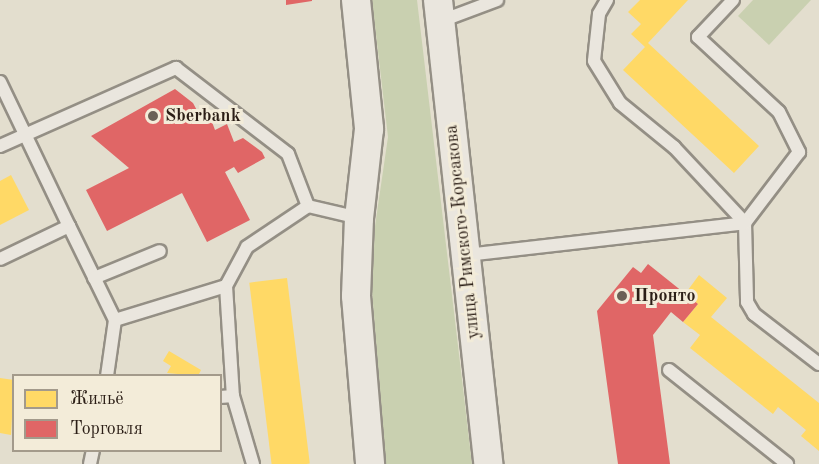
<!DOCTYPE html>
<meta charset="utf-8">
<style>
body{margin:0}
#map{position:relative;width:819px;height:464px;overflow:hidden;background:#e3dece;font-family:"Old Standard TT",serif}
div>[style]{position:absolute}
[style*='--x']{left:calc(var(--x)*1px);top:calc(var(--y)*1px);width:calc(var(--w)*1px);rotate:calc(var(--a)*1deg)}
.green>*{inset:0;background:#c9d0b0}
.homes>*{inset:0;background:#ffd966;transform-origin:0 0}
.shops>*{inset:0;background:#e06666}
.roads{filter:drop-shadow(2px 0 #948f85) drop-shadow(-2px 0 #948f85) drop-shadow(0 2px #948f85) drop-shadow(0 -2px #948f85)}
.service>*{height:12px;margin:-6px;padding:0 6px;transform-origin:6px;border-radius:6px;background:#eae6de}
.tertiary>*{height:28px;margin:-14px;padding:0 14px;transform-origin:14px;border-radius:14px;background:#eae6de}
.dots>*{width:16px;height:16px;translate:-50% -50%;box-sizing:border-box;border:3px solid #f3ecd9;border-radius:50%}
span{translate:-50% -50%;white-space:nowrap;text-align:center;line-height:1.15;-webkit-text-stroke:6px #f3ecd9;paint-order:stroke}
.poi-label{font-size:18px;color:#2b1e16;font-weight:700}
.left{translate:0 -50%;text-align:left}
.street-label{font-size:18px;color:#2b1e16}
.legend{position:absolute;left:12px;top:374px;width:210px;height:78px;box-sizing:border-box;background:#f3ecd9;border:2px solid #a39a8b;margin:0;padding:8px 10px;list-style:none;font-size:18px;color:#2b1e16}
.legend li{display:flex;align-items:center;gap:12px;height:30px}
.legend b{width:30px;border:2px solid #a39a8b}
</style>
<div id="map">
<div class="green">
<div style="clip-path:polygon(372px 0,417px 0,472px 464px,386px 464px,372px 291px,375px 226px,388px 137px)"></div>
<div style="clip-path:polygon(753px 0,811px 0,769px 45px,738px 16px)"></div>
</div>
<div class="homes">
<div style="clip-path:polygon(640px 0,688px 0,648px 43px,759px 146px,734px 173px,623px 70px,645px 47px,631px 34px,641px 24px,628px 12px)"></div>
<div style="clip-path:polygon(11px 175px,29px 210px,0 225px,0 181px)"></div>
<div style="clip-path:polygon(699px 275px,727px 298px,711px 317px,819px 403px,819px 451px,801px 436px,806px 430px,778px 407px,773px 414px,690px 348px,700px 335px,683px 322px,698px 304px,685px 294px)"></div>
<div style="left:287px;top:278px;width:187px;height:38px;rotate:83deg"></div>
<div style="clip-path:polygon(169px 351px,201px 370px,198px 376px,167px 373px,171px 366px,163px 361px)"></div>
<div style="clip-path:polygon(0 378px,14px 380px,11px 435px,0 433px)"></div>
</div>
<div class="shops">
<div style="clip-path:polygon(286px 0,312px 0,312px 1px,286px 5px)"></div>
<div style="clip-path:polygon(175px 89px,193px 103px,201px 118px,209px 114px,215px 130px,227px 124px,234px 142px,243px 138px,262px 152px,265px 158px,238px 173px,234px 167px,225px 172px,250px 220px,207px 242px,182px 193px,107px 231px,86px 190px,129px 168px,91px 136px)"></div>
<div style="clip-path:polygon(648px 264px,698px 304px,683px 322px,671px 312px,653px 335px,670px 464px,618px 464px,597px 311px,633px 267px,641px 273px)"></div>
</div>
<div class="roads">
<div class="service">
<div style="--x:607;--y:0;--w:16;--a:120"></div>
<div style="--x:599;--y:14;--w:47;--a:96.1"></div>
<div style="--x:594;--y:61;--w:49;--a:58.2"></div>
<div style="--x:620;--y:103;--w:70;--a:39.2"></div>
<div style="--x:674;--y:147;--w:104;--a:46.9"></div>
<div style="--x:733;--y:0;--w:51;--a:133.4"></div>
<div style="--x:698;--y:37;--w:110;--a:42.8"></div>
<div style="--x:779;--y:112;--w:45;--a:63.4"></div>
<div style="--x:799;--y:152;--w:89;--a:127.3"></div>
<div style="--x:745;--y:223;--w:79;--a:88.5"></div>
<div style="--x:747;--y:302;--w:14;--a:60"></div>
<div style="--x:754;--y:314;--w:82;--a:37.6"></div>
<div style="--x:441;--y:21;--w:60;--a:-20.6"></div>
<div style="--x:0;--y:82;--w:160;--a:64.4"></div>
<div style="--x:69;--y:226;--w:76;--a:154.4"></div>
<div style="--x:0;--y:146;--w:193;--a:-23.9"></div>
<div style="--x:176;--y:68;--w:141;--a:37.5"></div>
<div style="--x:288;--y:154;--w:56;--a:69"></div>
<div style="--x:308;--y:206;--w:52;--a:13.2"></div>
<div style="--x:69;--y:226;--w:105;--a:63.9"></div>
<div style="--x:115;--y:320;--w:116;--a:-17"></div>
<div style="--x:226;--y:286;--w:110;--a:86.4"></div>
<div style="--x:233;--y:396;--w:71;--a:73.6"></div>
<div style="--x:466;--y:255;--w:281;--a:-6.5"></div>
<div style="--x:94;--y:278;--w:71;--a:-22.2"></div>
<div style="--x:226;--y:286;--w:44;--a:-61.7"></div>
<div style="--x:247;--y:247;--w:73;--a:-33.9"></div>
<div style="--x:669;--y:370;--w:151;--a:38.5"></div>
<div style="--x:107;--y:376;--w:57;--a:-81.9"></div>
<div style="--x:220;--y:397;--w:13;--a:-4"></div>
<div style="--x:90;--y:464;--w:14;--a:-78"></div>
</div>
<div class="tertiary">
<div style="--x:356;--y:0;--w:130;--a:84.2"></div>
<div style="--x:369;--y:129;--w:90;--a:96.4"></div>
<div style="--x:359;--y:218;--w:78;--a:92.2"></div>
<div style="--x:356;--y:296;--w:169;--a:85.2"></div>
<div style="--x:438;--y:0;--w:467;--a:83.8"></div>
</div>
</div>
<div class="dots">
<div style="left:153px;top:116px;background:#6b6156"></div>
<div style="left:622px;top:296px;background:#6b6156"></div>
</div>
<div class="poi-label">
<span class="left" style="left:165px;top:116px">Sberbank</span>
<span class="left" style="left:634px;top:296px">Пронто</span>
</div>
<div class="street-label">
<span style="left:463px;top:232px;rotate:-96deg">улица Римского-Корсакова</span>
</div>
<ul class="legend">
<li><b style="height:16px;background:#ffd966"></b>Жильё</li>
<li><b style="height:16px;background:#e06666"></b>Торговля</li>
</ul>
</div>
